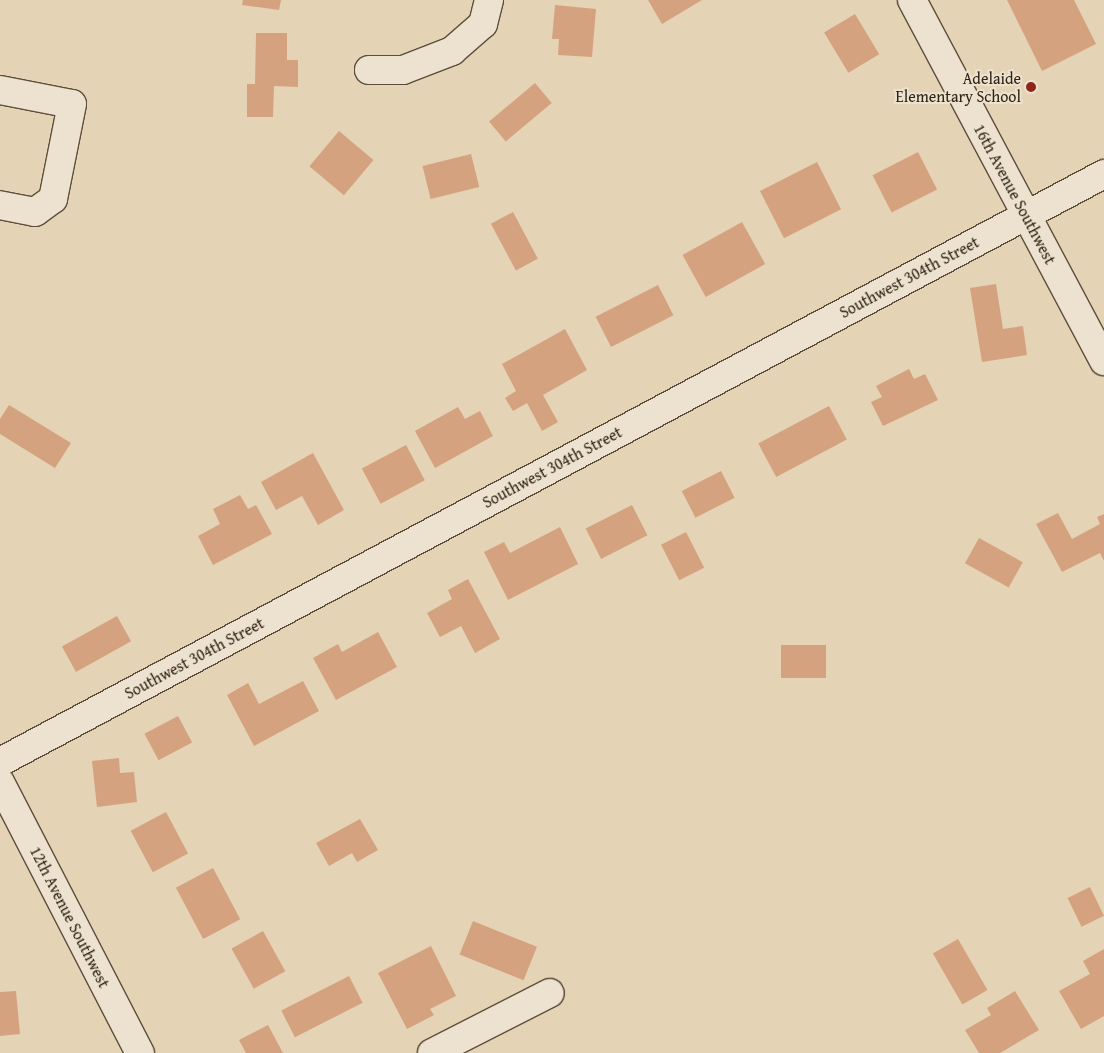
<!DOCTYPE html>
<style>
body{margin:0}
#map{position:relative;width:1104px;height:1053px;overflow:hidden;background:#e4d3b5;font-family:"Gentium Book Plus",serif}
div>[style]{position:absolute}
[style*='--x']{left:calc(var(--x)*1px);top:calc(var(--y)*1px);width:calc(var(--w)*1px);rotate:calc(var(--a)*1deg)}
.building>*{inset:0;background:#d5a27f;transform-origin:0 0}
.roads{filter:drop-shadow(1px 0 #5c4e3a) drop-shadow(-1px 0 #5c4e3a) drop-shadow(0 1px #5c4e3a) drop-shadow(0 -1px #5c4e3a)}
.minor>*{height:28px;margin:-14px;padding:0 14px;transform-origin:14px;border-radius:14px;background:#ede2cf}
.dots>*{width:14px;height:14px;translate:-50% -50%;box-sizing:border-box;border:2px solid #ede2cf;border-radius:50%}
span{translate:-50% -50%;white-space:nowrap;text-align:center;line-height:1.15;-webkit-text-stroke:4px #ede2cf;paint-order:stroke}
.poi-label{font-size:16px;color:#2f2111}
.right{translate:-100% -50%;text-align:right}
.street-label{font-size:16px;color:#2f2111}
</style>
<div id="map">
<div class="building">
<div style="clip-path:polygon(243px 0,281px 0,279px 10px,242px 5px)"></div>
<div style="clip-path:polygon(648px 0,702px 0,662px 24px)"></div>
<div style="clip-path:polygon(1007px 0,1074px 0,1096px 44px,1042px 71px)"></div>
<div style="clip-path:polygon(555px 5px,596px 9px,592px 57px,558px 55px,559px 39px,552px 39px)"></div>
<div style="left:855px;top:14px;width:47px;height:36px;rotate:59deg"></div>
<div style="clip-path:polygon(256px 33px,287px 33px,287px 60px,298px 60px,298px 87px,274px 86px,273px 117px,247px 117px,247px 84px,255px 84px)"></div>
<div style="left:535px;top:83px;width:26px;height:60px;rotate:50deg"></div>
<div style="left:339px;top:131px;width:45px;height:46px;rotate:40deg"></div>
<div style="left:918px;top:152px;width:42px;height:51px;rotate:63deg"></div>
<div style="left:471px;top:154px;width:34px;height:50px;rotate:76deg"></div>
<div style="left:817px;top:162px;width:53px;height:64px;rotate:63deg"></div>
<div style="left:513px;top:212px;width:53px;height:25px;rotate:62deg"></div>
<div style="left:742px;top:222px;width:48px;height:68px;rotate:61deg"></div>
<div style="clip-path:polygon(996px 284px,1003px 329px,1023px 326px,1027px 355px,982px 362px,970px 288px)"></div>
<div style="left:658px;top:285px;width:34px;height:70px;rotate:63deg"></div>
<div style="clip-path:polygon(565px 329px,587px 370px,543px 395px,558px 422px,542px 431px,527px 403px,513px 411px,505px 398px,516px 391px,502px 364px)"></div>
<div style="clip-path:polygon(909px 369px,914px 379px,925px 374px,938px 400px,883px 426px,871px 402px,882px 397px,876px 386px)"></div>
<div style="clip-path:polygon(9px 405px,71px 443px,55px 468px,0 434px,0 419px)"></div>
<div style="left:829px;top:406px;width:38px;height:80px;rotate:62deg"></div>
<div style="clip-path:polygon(458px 407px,465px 419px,480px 411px,493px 436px,435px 468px,415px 431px)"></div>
<div style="left:406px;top:445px;width:40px;height:50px;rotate:62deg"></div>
<div style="clip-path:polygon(313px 453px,344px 510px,318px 525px,302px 496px,276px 510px,261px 482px)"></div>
<div style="left:721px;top:471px;width:30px;height:44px;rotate:63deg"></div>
<div style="clip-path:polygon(240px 495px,248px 509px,256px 505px,272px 534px,213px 565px,198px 536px,220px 524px,213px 509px)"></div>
<div style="left:632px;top:505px;width:34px;height:52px;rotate:63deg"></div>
<div style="clip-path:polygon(1058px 513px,1072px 539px,1100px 524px,1097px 517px,1104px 514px,1104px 561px,1100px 553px,1062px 572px,1036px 524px)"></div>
<div style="clip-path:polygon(560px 527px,578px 564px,508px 600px,484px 552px,504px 542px,510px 553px)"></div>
<div style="left:686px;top:532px;width:40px;height:28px;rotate:63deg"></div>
<div style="left:979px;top:538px;width:50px;height:29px;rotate:29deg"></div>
<div style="clip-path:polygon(468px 579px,500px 639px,475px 653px,461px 626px,440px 637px,427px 613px,452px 599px,448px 590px)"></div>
<div style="left:117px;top:616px;width:29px;height:63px;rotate:61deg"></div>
<div style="clip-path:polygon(378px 632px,397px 667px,336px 700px,313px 658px,338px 644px,342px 652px)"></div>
<div style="left:781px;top:645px;width:45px;height:33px"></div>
<div style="clip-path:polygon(303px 681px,319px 711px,254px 746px,227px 695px,248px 683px,259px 704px)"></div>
<div style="left:178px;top:716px;width:30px;height:38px;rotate:62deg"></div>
<div style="clip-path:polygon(119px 758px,120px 773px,134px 772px,137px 802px,97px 807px,92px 761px)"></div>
<div style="left:166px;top:812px;width:47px;height:40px;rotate:62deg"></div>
<div style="clip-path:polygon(360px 819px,378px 850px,357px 862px,352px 853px,329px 866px,316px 843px)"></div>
<div style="left:213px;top:868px;width:58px;height:42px;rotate:62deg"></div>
<div style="left:1090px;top:887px;width:32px;height:25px;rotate:64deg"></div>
<div style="left:473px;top:921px;width:69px;height:36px;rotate:22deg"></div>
<div style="left:263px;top:931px;width:46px;height:36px;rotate:61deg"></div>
<div style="left:958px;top:939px;width:59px;height:29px;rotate:60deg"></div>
<div style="clip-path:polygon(431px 946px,456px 996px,430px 1009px,434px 1015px,407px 1029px,378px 973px)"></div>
<div style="clip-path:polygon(1104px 949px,1104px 1016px,1081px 1029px,1059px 991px,1090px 974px,1083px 961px)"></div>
<div style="left:349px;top:976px;width:30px;height:76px;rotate:63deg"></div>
<div style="clip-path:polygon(16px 991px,20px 1034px,0 1036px,0 992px)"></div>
<div style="clip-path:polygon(1015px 991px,1039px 1030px,1000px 1053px,979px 1053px,965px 1030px,991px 1015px,987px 1008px)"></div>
<div style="clip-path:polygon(268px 1025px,283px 1053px,246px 1053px,239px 1040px)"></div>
</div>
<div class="roads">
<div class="minor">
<div style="--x:912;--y:0;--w:409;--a:62"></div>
<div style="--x:369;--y:70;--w:34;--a:0"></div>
<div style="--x:403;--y:70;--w:53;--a:-21.2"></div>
<div style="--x:452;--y:51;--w:41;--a:-41.1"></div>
<div style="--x:483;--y:24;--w:25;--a:-76"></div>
<div style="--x:0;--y:90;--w:73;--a:11"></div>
<div style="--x:72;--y:104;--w:97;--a:101.3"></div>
<div style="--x:53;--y:199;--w:22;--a:144"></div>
<div style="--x:35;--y:212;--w:36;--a:-169"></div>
<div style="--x:0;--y:762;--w:1251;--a:-28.04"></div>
<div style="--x:0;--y:782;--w:305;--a:62.7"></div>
<div style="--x:432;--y:1053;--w:132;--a:-27"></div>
</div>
</div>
<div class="dots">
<div style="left:1031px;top:87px;background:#8f2418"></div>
</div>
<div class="poi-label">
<span class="right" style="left:1021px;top:87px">Adelaide<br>Elementary School</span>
</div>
<div class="street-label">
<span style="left:1015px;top:194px;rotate:62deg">16th Avenue Southwest</span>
<span style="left:909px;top:277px;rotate:-28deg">Southwest 304th Street</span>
<span style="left:552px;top:467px;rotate:-28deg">Southwest 304th Street</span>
<span style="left:194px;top:658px;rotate:-28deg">Southwest 304th Street</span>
<span style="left:70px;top:917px;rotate:63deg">12th Avenue Southwest</span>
</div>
</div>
